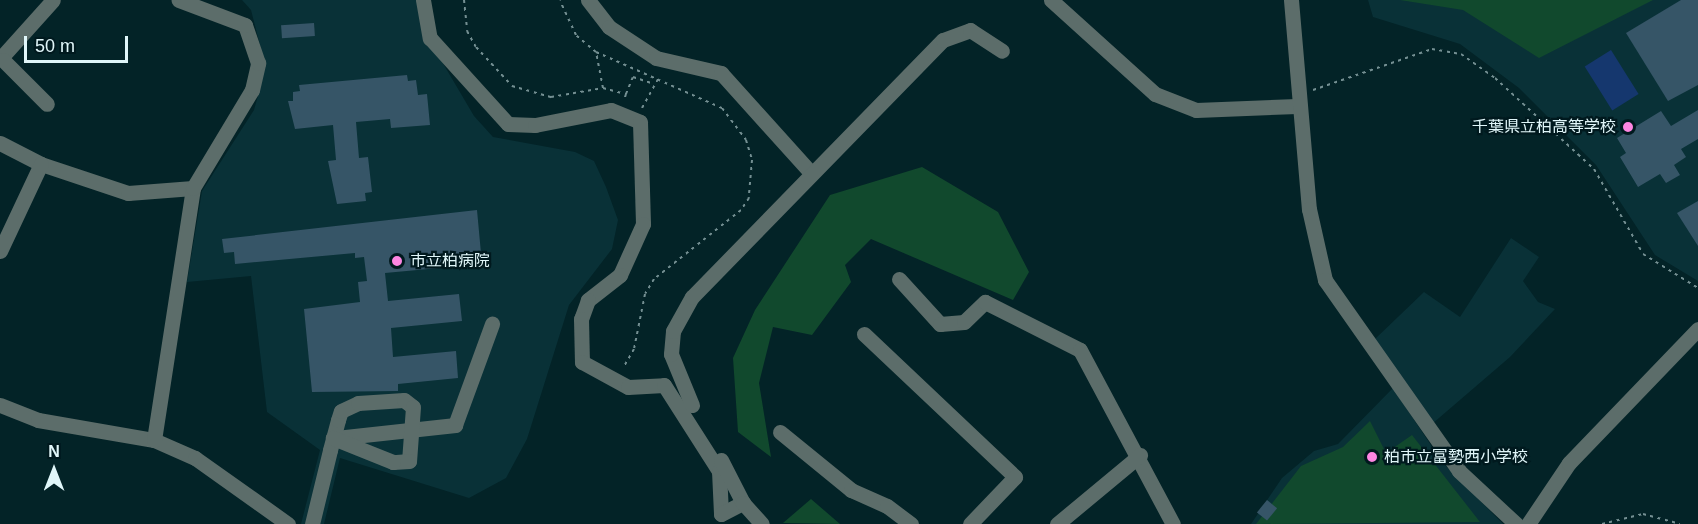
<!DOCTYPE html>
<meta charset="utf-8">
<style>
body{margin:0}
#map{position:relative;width:1698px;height:524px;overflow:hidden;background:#032327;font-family:Helvetica,"Noto Sans JP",sans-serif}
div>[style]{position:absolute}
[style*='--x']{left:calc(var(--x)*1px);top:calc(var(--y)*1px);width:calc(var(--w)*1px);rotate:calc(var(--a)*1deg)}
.built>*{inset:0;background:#093137}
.green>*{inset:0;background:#11492d}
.water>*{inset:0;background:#15376e;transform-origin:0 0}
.building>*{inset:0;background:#365567;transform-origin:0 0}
.path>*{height:2px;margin-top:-1px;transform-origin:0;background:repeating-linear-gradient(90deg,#748f92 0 3px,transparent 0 7.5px)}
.minor>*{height:15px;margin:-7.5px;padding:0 7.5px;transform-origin:7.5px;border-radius:7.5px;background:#5c6d6a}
.dots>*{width:16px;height:16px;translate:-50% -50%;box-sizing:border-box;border:3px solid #00191e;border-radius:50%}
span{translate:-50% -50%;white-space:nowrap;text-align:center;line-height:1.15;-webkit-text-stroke:4.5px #00191e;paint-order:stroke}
.poi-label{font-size:16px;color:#e0f6f9}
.right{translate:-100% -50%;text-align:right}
.left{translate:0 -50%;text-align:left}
.north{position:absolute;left:24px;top:440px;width:60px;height:60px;-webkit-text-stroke:4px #00191e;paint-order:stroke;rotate:0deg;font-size:16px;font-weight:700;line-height:24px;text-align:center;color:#e0f6f9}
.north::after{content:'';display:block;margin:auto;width:21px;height:27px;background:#e0f6f9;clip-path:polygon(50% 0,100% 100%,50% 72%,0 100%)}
.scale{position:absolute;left:24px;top:36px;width:104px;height:27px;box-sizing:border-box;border:3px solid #e0f6f9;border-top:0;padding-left:8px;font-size:18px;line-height:21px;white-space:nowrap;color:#e0f6f9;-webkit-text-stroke:4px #00191e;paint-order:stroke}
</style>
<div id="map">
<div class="built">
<div style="clip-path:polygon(242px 0,417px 0,431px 43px,474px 116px,493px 137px,575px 152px,594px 161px,606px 187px,618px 220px,612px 249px,569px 305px,527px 439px,506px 478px,469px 498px,340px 458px,324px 524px,301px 524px,320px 450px,267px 412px,251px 276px,187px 282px,202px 191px,254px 110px,261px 85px,261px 49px,251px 10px)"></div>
<div style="clip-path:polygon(1368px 0,1698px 0,1698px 281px,1655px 255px,1596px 165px,1519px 88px,1460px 44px,1373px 17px)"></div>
<div style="clip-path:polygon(1511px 238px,1539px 257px,1523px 281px,1538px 302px,1555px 309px,1510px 357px,1432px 424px,1375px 339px,1424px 292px,1460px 317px)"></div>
<div style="clip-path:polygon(1393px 388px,1442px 462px,1503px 524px,1251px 524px,1282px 478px,1314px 451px,1338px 444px)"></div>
</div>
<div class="green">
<div style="clip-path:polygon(1400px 0,1653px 0,1539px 58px,1463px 10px)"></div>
<div style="clip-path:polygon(922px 167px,998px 212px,1029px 272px,1013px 300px,871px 239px,845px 265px,851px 282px,812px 335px,773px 327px,759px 383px,771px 457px,738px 432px,733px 358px,755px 310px,830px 195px)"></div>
<div style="clip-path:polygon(1370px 421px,1386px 453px,1412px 435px,1480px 522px,1256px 524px,1301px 466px,1343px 447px)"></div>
<div style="clip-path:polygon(811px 499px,840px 524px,783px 523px)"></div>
</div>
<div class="water">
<div style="left:1611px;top:50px;width:52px;height:31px;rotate:58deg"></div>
</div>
<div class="building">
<div style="clip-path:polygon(1681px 0,1698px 0,1698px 85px,1668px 101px,1626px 33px)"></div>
<div style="left:314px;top:23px;width:13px;height:33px;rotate:86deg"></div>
<div style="clip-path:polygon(407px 75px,408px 81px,416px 80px,418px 95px,427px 94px,430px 125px,391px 128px,390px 119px,356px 122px,359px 158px,368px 157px,372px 192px,365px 193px,366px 201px,337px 204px,328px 161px,336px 160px,333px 125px,295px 129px,288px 101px,293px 101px,293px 92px,300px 91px,299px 85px)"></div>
<div style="clip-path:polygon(1698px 110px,1698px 139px,1681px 149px,1686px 157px,1674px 165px,1680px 175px,1666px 183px,1660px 174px,1638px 187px,1620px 157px,1626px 153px,1617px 138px,1661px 111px,1671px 126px)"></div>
<div style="clip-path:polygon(1698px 201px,1698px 246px,1677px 213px)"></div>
<div style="clip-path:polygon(477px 210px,482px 264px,385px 273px,388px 301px,459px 294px,462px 321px,391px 328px,393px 357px,456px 351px,458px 378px,398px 384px,398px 391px,312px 392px,304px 309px,360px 302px,358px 282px,367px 281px,364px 257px,355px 258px,355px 253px,235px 264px,234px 252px,224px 253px,222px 239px)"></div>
<div style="left:1267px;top:500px;width:13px;height:16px;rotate:39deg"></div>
</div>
<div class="path">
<div style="--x:464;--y:0;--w:31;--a:84"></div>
<div style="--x:467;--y:31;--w:18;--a:61"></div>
<div style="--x:476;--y:47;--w:53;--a:47.3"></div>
<div style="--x:512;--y:86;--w:41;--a:15.8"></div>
<div style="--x:551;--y:97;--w:53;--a:-9.8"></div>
<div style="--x:603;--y:88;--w:37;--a:-101"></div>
<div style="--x:596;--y:52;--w:26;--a:-140"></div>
<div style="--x:576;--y:35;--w:38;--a:-115"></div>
<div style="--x:596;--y:52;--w:138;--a:24"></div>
<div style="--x:722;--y:108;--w:40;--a:53"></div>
<div style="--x:746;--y:140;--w:21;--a:73"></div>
<div style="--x:752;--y:160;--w:38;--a:95"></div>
<div style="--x:749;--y:198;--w:14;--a:124"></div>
<div style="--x:741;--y:210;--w:111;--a:141.6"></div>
<div style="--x:654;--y:279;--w:17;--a:121"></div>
<div style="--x:645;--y:294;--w:56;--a:101.3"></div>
<div style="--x:634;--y:349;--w:22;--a:120"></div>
<div style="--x:603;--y:88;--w:24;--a:15"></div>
<div style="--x:626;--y:94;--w:6;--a:108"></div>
<div style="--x:1313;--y:90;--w:126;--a:-19"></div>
<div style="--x:1432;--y:49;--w:29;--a:10"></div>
<div style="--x:1461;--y:54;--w:42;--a:35.2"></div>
<div style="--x:1495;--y:78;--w:134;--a:42.6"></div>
<div style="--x:1594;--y:169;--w:98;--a:60"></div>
<div style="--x:1643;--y:254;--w:65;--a:31.7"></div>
<div style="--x:626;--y:94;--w:18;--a:-68"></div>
<div style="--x:633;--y:77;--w:20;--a:18"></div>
<div style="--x:642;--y:108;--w:35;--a:-61"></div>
<div style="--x:1602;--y:524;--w:42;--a:-13.7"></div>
<div style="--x:1643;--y:514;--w:38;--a:15"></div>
</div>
<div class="minor">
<div style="--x:423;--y:0;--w:39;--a:80"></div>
<div style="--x:430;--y:38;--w:116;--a:47.8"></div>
<div style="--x:508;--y:124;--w:27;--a:2"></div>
<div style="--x:535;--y:125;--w:77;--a:-11.2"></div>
<div style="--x:611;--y:110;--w:31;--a:22"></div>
<div style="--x:640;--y:122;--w:102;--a:88.3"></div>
<div style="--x:643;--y:224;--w:56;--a:114.3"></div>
<div style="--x:620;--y:275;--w:41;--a:142"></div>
<div style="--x:588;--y:300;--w:20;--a:110"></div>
<div style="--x:581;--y:319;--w:43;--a:88.7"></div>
<div style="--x:582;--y:362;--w:52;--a:28.5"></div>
<div style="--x:628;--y:387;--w:36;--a:-3"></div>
<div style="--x:664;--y:385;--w:102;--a:57.4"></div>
<div style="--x:719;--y:471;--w:43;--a:87.3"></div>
<div style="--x:721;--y:514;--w:25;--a:-27"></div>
<div style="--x:588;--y:0;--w:34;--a:52"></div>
<div style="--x:609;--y:27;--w:56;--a:33.4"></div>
<div style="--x:656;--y:58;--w:67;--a:13"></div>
<div style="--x:721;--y:73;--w:135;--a:48"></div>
<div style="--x:1051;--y:0;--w:140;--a:42.1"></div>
<div style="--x:1155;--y:94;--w:44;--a:21.3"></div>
<div style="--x:1196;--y:110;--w:101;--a:-2.3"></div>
<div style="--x:1291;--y:0;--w:210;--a:85.1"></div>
<div style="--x:1309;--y:209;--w:73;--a:77.3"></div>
<div style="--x:1325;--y:280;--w:233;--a:54.9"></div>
<div style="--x:1459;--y:471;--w:78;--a:42.9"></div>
<div style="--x:0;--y:59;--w:79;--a:-48.1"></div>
<div style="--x:3;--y:60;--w:62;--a:45"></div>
<div style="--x:0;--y:143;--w:46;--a:27.1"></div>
<div style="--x:41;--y:164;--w:92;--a:18.4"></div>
<div style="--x:128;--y:193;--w:65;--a:-4.4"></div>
<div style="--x:0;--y:251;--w:96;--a:-64.8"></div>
<div style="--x:899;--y:279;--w:61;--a:47.7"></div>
<div style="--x:940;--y:324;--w:24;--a:-5"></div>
<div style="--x:964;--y:322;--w:29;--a:-44"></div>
<div style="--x:985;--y:302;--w:106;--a:26.8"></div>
<div style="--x:1080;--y:350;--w:197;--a:61.9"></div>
<div style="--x:864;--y:334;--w:208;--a:43.4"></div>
<div style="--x:1015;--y:477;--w:65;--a:133.8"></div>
<div style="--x:0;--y:405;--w:41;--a:21.5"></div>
<div style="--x:38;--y:420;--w:118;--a:9.8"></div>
<div style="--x:154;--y:440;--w:45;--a:23.7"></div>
<div style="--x:195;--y:458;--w:114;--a:35.4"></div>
<div style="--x:692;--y:405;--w:55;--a:-112.4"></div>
<div style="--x:671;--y:354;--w:23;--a:-85"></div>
<div style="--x:673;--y:331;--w:39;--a:-61"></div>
<div style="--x:692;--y:297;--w:359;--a:-45.7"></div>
<div style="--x:943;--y:40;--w:29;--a:-20"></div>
<div style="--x:970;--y:30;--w:38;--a:33"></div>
<div style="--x:780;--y:432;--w:92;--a:39.2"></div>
<div style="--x:851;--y:490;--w:39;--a:24"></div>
<div style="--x:887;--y:506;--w:30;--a:37"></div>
<div style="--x:336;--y:438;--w:120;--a:-6.2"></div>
<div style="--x:455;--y:425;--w:108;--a:-69.9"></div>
<div style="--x:154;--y:440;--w:255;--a:-81.2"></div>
<div style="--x:193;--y:188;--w:114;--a:-59"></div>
<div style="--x:252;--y:90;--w:28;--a:-77"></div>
<div style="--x:258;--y:63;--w:40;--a:-108.9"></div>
<div style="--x:245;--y:25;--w:71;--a:-159.3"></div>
<div style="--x:721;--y:460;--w:48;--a:62.9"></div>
<div style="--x:743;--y:503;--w:28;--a:48"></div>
<div style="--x:312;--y:524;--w:76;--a:-76.3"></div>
<div style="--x:330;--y:450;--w:31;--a:-75"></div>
<div style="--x:338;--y:420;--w:9;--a:-72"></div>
<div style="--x:341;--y:411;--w:19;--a:-25"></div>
<div style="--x:358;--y:403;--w:46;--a:-3.7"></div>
<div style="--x:404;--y:400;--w:11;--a:38"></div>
<div style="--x:413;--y:407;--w:54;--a:94.2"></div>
<div style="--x:409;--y:461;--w:16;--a:176"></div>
<div style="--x:393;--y:462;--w:65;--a:-158.2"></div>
<div style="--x:1057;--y:524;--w:108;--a:-39.7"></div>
<div style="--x:1528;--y:524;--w:73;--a:-56.1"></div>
<div style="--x:1569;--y:463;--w:186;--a:-46.1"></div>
</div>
<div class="dots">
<div style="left:1628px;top:127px;background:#fd86e2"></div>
<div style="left:397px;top:261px;background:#fd86e2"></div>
<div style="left:1372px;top:457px;background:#fd86e2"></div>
</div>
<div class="poi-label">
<span class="right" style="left:1616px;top:127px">千葉県立柏高等学校</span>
<span class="left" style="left:410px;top:261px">市立柏病院</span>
<span class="left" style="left:1384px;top:457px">柏市立富勢西小学校</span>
</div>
<div class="north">N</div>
<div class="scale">50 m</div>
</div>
